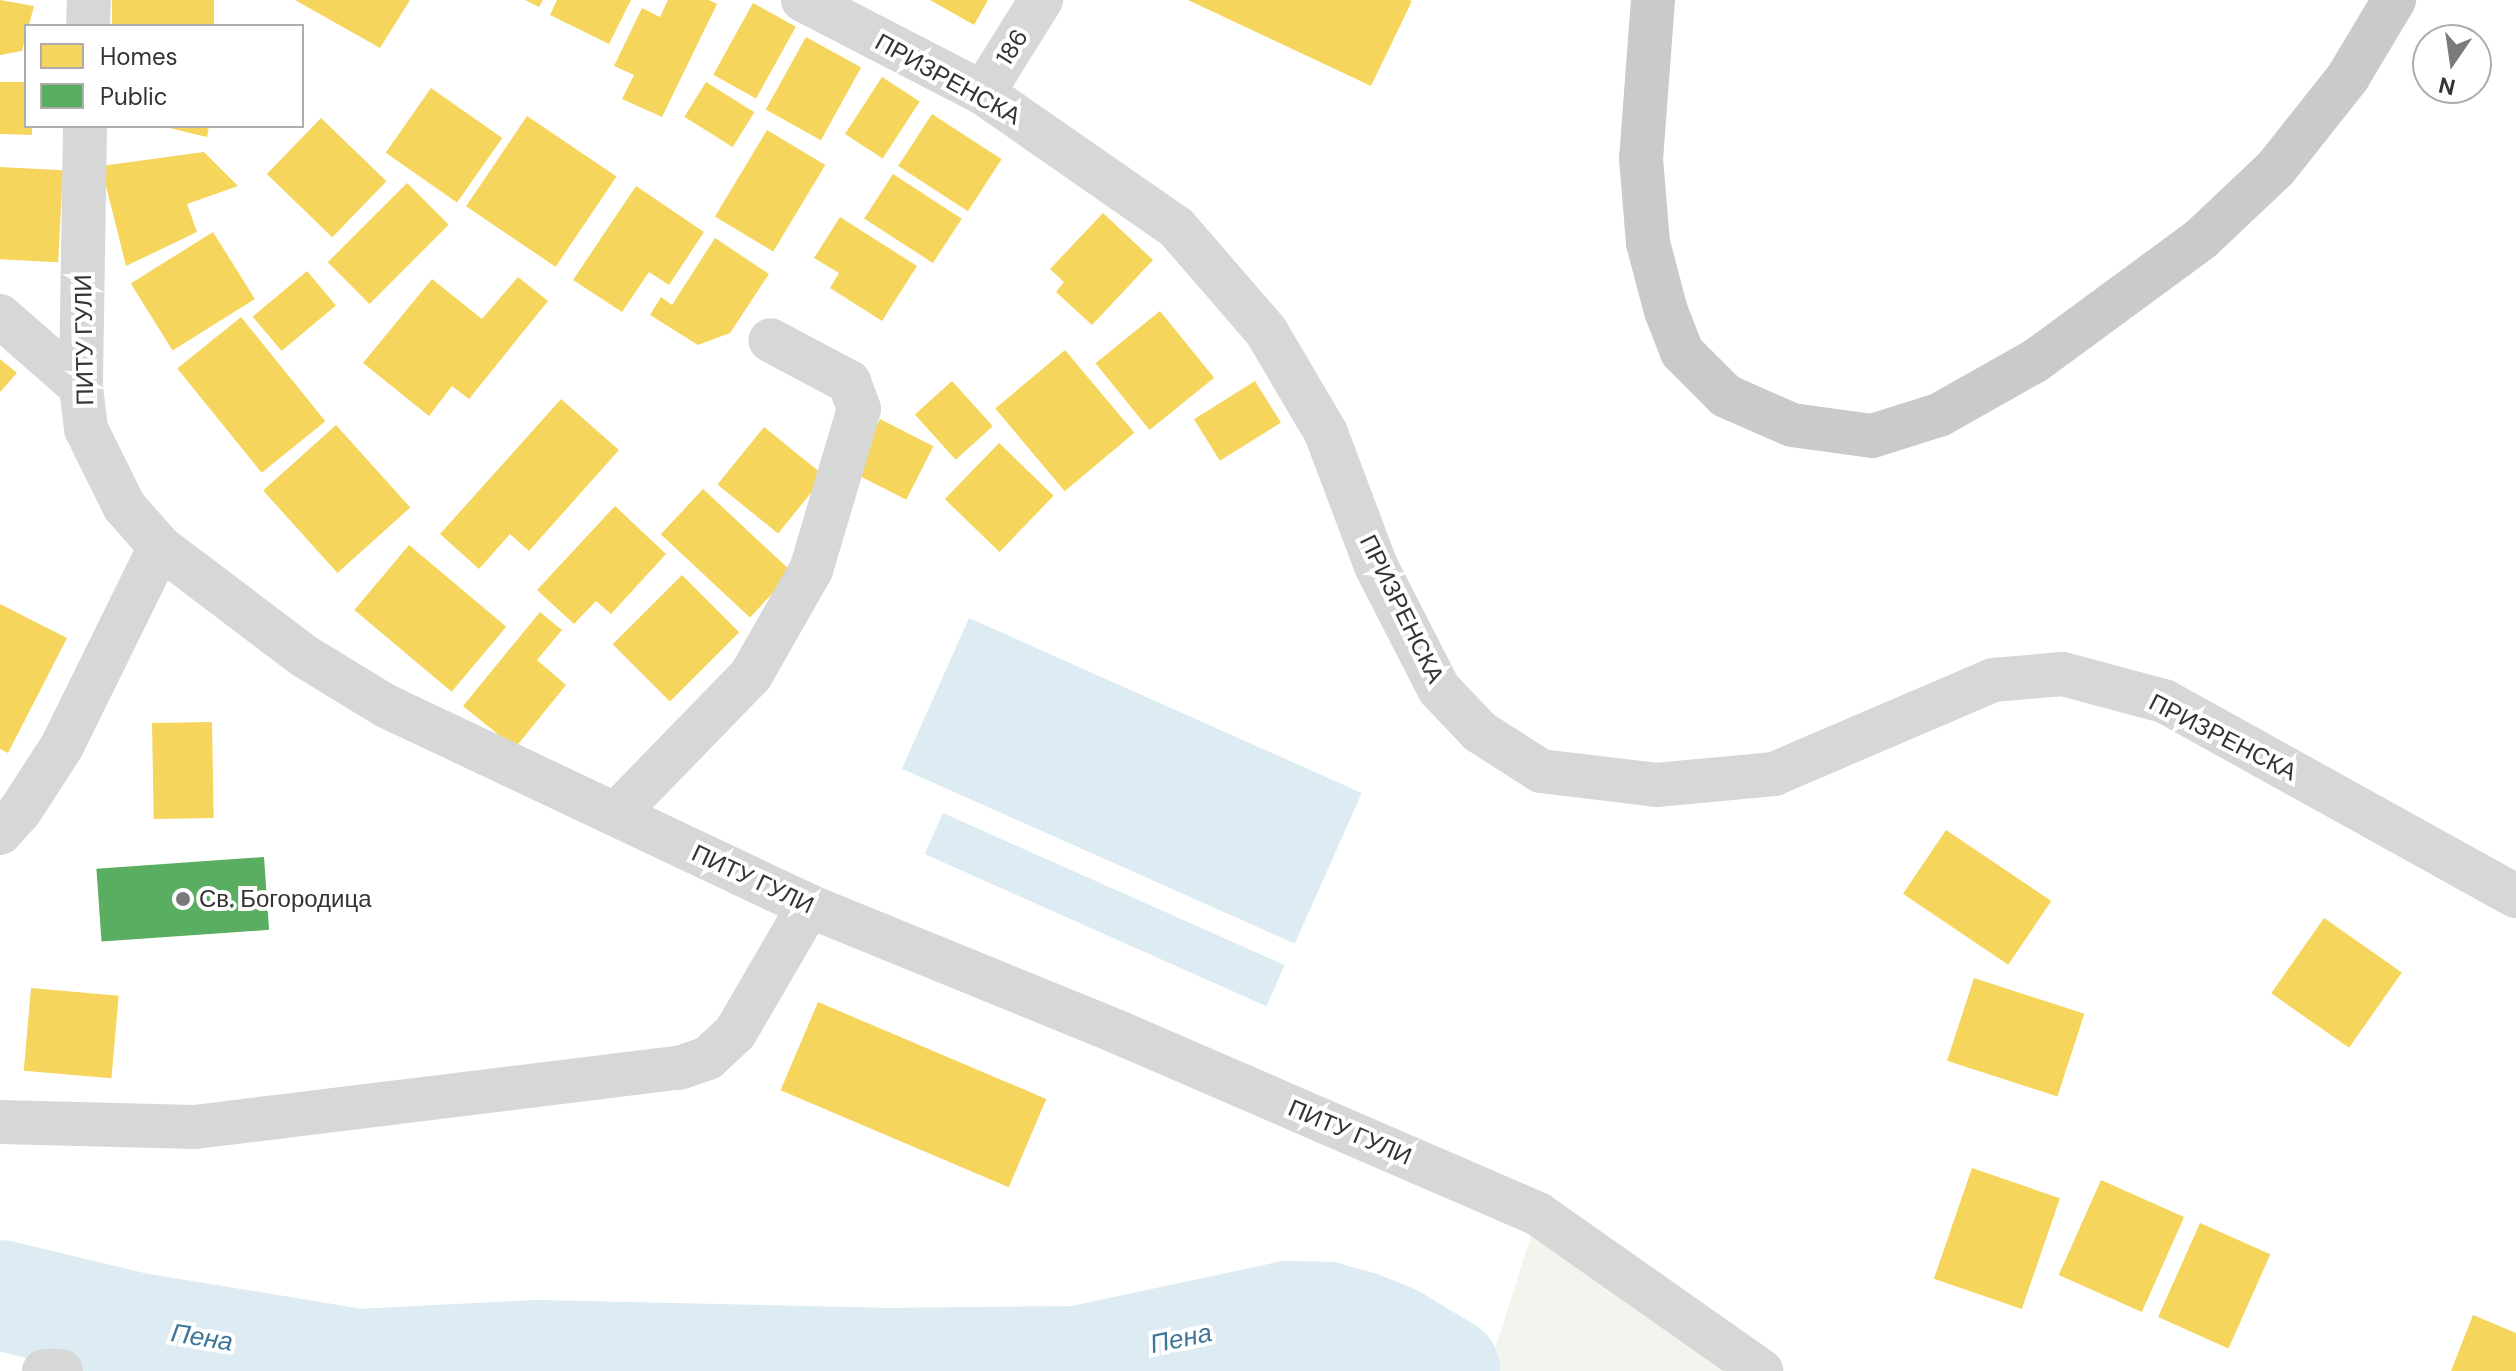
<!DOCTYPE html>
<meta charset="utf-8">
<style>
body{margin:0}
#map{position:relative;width:2516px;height:1371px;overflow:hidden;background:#fff;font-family:"DM Sans",sans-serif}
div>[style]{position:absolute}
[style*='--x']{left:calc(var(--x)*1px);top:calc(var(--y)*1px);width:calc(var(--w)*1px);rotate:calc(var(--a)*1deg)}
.green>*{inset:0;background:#f1f5ed}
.water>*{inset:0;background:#ddebf3;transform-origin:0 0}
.homes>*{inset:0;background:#f6d55c;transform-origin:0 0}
.public>*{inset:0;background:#5aae61;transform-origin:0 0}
.river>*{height:110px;margin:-55px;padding:0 55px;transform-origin:55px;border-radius:55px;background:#ddebf3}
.minor>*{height:44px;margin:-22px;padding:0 22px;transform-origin:22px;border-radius:22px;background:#d7d7d7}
.major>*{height:44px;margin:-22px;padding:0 22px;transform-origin:22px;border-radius:22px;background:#cacaca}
.dots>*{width:22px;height:22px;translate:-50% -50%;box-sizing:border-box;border:4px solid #fff;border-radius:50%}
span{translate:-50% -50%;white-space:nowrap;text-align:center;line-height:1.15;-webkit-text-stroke:8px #fff;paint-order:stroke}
.street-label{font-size:24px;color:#333}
.poi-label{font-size:24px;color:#333}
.left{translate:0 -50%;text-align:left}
.water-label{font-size:26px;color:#3f7597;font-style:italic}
.legend{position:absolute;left:24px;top:24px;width:280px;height:104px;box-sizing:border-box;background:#fff;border:2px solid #adadad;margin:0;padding:10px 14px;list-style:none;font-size:24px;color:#333}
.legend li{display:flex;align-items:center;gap:16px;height:40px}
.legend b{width:40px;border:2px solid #adadad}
.north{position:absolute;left:2412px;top:24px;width:80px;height:80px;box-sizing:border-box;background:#fff;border:2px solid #adadad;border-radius:50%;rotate:193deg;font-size:22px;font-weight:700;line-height:32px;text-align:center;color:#333}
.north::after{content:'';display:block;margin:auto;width:28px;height:36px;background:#7a7a7a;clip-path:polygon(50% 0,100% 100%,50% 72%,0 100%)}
</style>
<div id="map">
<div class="green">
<div style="clip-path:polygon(1538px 1214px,1761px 1371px,1488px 1371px)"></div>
</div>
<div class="water">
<div style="left:969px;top:618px;width:430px;height:165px;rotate:24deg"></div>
<div style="left:943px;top:813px;width:374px;height:45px;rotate:24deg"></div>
</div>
<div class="homes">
<div style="clip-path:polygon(0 0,34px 6px,22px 51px,0 55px)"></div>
<div style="left:112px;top:0;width:102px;height:27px"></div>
<div style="clip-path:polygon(295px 0,410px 0,380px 48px)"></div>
<div style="clip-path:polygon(525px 0,543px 0,539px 7px)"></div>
<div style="clip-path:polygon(557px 0,631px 0,609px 44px,550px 15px)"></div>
<div style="clip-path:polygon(668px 0,709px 0,717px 4px,662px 117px,622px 99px,634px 75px,614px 66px,642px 8px,660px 17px)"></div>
<div style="clip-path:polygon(930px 0,988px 0,974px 25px)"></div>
<div style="clip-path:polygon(1188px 0,1409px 0,1412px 1px,1371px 86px)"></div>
<div style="left:753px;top:3px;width:49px;height:82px;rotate:29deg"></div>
<div style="left:806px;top:37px;width:63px;height:83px;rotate:29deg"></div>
<div style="left:882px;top:77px;width:45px;height:68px;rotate:33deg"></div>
<div style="clip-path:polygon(0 82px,26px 82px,26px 126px,32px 126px,32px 135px,0 134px)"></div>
<div style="left:706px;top:82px;width:57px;height:41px;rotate:32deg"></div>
<div style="left:431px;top:88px;width:87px;height:79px;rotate:35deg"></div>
<div style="left:932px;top:114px;width:83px;height:62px;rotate:33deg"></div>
<div style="left:527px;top:116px;width:108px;height:109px;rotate:34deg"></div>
<div style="left:321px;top:118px;width:91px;height:78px;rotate:44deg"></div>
<div style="clip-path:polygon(161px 126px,209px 126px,207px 137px)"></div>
<div style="left:767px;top:130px;width:68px;height:101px;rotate:31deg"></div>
<div style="clip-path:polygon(204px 152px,238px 186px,187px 204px,197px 232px,126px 266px,101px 166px)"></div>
<div style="left:0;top:167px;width:63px;height:92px;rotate:3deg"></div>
<div style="left:893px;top:174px;width:82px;height:53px;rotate:33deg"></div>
<div style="left:407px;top:183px;width:59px;height:112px;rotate:45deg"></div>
<div style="clip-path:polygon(636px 186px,704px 232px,669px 285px,649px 272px,622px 312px,573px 280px)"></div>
<div style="clip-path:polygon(1103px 213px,1153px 260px,1092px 325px,1056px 292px,1064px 282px,1050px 269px)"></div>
<div style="clip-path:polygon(840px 217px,917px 266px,882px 321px,830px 288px,839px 273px,814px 258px)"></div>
<div style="left:213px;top:232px;width:79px;height:97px;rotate:58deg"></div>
<div style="clip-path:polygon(715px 238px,769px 274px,730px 333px,698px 345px,650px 315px,661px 297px,672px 305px)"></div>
<div style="left:307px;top:271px;width:45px;height:71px;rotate:50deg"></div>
<div style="clip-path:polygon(518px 277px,548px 301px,469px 399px,452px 386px,429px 416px,363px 363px,432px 279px,482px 319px)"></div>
<div style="left:1160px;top:311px;width:86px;height:83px;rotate:51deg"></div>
<div style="left:241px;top:317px;width:134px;height:82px;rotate:51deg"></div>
<div style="left:1065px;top:350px;width:108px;height:91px;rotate:50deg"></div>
<div style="clip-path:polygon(0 359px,17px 373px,0 392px)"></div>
<div style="left:952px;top:381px;width:61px;height:50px;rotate:48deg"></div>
<div style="left:1255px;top:381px;width:49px;height:72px;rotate:58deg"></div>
<div style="clip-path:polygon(561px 399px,619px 450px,529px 551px,510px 534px,479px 569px,440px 534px)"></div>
<div style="left:880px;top:419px;width:60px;height:60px;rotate:27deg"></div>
<div style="left:336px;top:425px;width:111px;height:98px;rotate:48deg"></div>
<div style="left:764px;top:427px;width:78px;height:74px;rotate:39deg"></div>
<div style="left:999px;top:443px;width:76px;height:78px;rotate:44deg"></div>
<div style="left:703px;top:489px;width:122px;height:62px;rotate:43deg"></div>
<div style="clip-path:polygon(615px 506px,666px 554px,611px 614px,596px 601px,574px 624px,537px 590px)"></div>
<div style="left:409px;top:545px;width:127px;height:85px;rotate:40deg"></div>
<div style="left:682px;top:575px;width:81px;height:98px;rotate:45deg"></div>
<div style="clip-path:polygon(0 604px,67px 638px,8px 753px,0 749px)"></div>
<div style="clip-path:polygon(540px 612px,562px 630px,537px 660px,566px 685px,515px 748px,463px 706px)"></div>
<div style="left:212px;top:722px;width:96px;height:60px;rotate:89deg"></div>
<div style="left:1946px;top:830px;width:127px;height:77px;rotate:34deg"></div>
<div style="left:2324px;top:918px;width:95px;height:92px;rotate:35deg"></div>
<div style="left:1974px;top:978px;width:116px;height:87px;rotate:18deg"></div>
<div style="left:31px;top:988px;width:88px;height:83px;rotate:5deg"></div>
<div style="left:818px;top:1002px;width:248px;height:96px;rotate:23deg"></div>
<div style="left:1972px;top:1168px;width:93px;height:117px;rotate:19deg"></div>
<div style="left:2101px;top:1180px;width:91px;height:104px;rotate:24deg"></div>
<div style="left:2200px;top:1223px;width:77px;height:103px;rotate:24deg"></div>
<div style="clip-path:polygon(2473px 1315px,2516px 1333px,2516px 1371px,2451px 1371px)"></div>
</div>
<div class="public">
<div style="left:264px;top:857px;width:73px;height:168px;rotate:86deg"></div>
</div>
<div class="river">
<div style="--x:0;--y:1295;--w:137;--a:13.5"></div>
<div style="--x:133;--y:1327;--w:230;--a:9.3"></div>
<div style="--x:360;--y:1364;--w:178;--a:-2.9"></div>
<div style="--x:538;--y:1355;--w:344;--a:1.3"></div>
<div style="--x:882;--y:1363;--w:195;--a:-0.6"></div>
<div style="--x:1077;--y:1361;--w:216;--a:-12"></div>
<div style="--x:1288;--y:1316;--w:39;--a:1"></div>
<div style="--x:1327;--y:1317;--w:33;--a:16"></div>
<div style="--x:1359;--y:1326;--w:37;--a:22"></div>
<div style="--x:1393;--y:1340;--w:61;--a:30.8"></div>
</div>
<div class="minor">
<div style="--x:803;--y:0;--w:203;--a:27.3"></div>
<div style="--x:983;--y:93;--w:235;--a:34.8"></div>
<div style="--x:1176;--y:227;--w:138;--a:49.1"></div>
<div style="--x:1266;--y:331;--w:118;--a:59.5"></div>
<div style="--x:1326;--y:433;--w:142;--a:69.4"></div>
<div style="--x:1376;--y:566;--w:138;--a:62.9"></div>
<div style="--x:1439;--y:689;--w:59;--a:46.4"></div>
<div style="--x:1480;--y:732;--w:72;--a:32.6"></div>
<div style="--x:1541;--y:771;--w:116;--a:6.9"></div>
<div style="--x:1656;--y:785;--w:119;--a:-5.3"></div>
<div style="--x:1774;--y:774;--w:238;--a:-23.2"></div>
<div style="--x:1993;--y:680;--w:70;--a:-4.9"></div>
<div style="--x:2063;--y:674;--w:105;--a:15"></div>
<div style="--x:2164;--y:701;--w:402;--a:29"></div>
<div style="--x:88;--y:26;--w:26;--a:-88"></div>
<div style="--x:983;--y:93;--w:110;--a:-58.1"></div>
<div style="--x:85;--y:126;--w:261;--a:90.9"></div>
<div style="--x:81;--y:387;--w:42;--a:83.2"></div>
<div style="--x:86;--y:429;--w:86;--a:63.7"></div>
<div style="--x:124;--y:506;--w:55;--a:48.7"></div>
<div style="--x:160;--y:547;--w:181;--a:37.1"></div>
<div style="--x:304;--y:656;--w:96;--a:31.4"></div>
<div style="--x:386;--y:706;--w:468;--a:25.3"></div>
<div style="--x:809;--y:906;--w:336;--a:22.2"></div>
<div style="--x:1120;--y:1033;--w:456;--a:23.4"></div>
<div style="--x:1538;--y:1214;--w:273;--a:35.1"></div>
<div style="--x:0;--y:316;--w:108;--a:41.2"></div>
<div style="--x:616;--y:814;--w:194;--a:-45.8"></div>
<div style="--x:751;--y:675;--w:121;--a:-60.3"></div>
<div style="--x:811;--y:570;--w:168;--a:-73.4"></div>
<div style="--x:859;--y:409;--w:29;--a:-110"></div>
<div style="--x:849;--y:382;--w:89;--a:-152"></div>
<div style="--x:0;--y:833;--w:30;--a:-48"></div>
<div style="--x:20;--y:811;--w:77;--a:-57.1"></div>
<div style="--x:62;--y:746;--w:222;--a:-63.8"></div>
<div style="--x:0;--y:1122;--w:195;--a:1.5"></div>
<div style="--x:195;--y:1127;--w:488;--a:-7"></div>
<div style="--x:679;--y:1068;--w:31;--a:-19"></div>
<div style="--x:708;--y:1058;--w:37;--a:-43"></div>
<div style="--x:735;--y:1033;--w:147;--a:-59.8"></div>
<div style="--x:44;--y:1371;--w:17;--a:0"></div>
</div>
<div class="major">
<div style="--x:1653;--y:0;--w:158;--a:94.3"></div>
<div style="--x:1641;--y:158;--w:85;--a:85.3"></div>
<div style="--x:1648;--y:243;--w:70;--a:75.2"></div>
<div style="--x:1666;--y:311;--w:44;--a:68.7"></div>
<div style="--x:1682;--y:352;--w:62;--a:45"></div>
<div style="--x:1726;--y:396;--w:72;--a:23.7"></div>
<div style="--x:1792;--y:425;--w:81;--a:7.8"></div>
<div style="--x:1872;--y:436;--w:70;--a:-17.4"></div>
<div style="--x:1939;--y:415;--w:110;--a:-29.4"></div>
<div style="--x:2035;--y:361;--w:206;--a:-36.3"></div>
<div style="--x:2201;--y:239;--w:103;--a:-43.4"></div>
<div style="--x:2276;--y:168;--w:116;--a:-51.6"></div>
<div style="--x:2348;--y:77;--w:90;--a:-59.1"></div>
</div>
<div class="dots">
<div style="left:183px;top:899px;background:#7a7a7a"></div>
</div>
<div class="street-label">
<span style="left:1012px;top:47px;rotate:-58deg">186</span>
<span style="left:948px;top:79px;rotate:29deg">ПРИЗРЕНСКА</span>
<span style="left:84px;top:340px;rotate:-91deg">ПИТУ ГУЛИ</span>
<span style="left:1402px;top:609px;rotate:64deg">ПРИЗРЕНСКА</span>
<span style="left:2223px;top:737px;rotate:27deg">ПРИЗРЕНСКА</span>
<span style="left:753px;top:879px;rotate:25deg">ПИТУ ГУЛИ</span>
<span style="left:1350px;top:1132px;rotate:23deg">ПИТУ ГУЛИ</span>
</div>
<div class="poi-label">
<span class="left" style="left:199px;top:899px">Св. Богородица</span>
</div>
<div class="water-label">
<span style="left:202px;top:1338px;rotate:9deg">Пена</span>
<span style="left:1181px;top:1339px;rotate:-12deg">Пена</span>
</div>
<ul class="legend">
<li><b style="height:22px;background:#f6d55c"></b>Homes</li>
<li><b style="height:22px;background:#5aae61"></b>Public</li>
</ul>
<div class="north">N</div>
</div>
